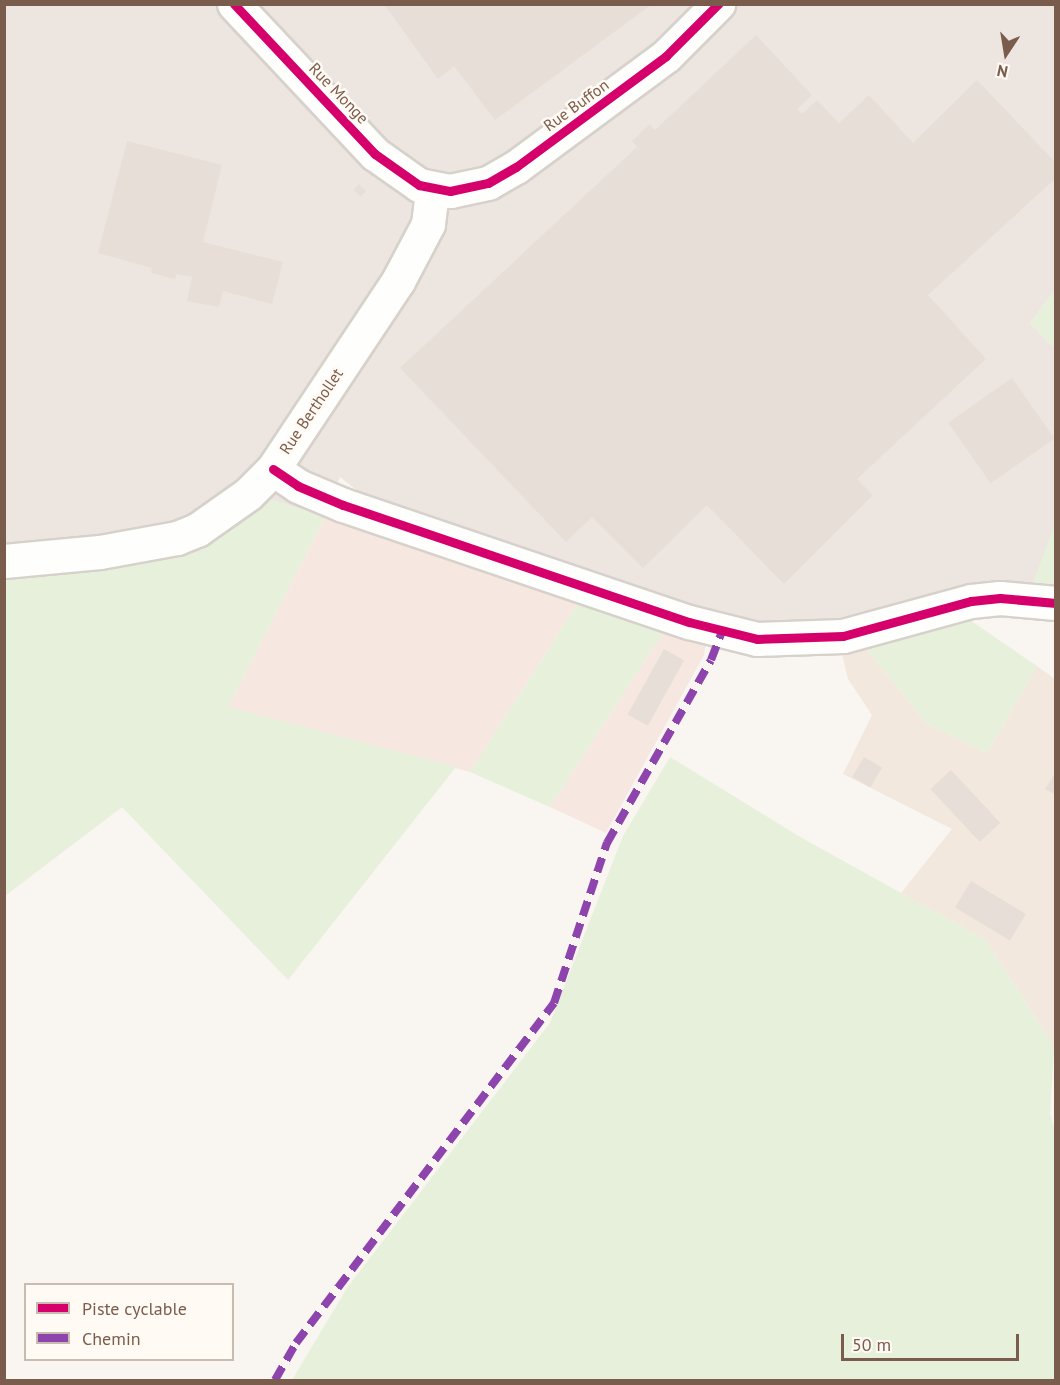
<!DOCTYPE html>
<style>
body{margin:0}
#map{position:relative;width:1060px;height:1385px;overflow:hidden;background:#f9f5f0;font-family:"PT Sans",sans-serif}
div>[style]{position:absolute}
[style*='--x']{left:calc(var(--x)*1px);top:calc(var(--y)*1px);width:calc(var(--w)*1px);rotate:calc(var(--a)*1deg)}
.residential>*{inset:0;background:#f2e8de}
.commercial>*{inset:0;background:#f6e8e1}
.industrial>*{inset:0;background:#ede5e0}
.green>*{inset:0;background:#e7f0db}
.building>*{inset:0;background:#e6ded7;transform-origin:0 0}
.roads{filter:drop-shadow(2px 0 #d7d1cb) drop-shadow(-2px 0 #d7d1cb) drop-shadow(0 2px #d7d1cb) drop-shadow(0 -2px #d7d1cb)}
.minor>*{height:33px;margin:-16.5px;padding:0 16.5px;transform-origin:16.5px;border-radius:16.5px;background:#fefefd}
.quiet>*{height:8px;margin-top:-4px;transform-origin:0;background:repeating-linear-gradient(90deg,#8e44ad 0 15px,transparent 0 23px)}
.cycleway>*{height:9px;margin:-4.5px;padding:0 4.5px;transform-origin:4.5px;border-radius:4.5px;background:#d6006c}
span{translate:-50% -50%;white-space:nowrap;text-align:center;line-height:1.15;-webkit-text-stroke:5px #fffaf3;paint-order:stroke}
.street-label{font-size:16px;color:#7a5c4d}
.frame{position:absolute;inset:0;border:6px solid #7a5c4d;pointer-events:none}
.legend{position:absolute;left:24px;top:1283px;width:210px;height:78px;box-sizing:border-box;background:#fffaf3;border:2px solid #cabbb1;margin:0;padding:8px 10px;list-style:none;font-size:18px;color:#7a5c4d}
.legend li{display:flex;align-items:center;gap:12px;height:30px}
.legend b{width:30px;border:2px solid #cabbb1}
.north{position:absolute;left:976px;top:24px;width:60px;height:60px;-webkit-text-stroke:4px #fffaf3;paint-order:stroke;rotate:192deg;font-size:16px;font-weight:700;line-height:24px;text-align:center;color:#7a5c4d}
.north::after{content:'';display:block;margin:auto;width:21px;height:27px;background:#7a5c4d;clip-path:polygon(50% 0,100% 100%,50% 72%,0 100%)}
.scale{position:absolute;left:841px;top:1334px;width:178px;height:27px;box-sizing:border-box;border:3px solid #7a5c4d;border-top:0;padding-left:8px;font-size:18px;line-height:21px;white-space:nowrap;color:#7a5c4d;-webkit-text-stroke:4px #fffaf3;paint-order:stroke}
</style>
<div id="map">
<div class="residential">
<div style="clip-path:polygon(865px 647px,926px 723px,987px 753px,1037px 666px,1055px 679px,1054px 1047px,986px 940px,901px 893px,952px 829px,843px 774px,872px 715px,848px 679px,841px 650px)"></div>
</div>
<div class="commercial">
<div style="clip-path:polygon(325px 517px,579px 601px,470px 772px,228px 707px)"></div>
<div style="clip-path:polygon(666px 628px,706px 643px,704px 655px,606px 833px,550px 807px)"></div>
</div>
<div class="industrial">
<div style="clip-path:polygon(4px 5px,1055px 5px,1055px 290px,1030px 323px,1055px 349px,1056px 523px,1032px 586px,974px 585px,809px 625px,762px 626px,724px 617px,368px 499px,340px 477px,325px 517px,266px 498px,194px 548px,140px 562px,5px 571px)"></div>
</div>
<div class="green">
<div style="clip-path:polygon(1055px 290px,1055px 349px,1030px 323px)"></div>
<div style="clip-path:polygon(266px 498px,325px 517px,228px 707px,456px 767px,288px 980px,122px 807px,5px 896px,5px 571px,140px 562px,194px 548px)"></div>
<div style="clip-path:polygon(1055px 523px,1055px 591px,1032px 586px)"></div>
<div style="clip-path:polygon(579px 601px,666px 628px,550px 807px,470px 772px)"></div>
<div style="clip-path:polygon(961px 614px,1037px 666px,987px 753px,926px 723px,865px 647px)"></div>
<div style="clip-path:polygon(670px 757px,800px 837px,986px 940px,1054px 1047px,1050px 1114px,1056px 1133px,1055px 1380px,292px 1380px,347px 1288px,550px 1023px,623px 836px)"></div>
</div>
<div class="building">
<div style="clip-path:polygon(384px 4px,652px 4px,495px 120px,454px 66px,438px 79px)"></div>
<div style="clip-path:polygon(756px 35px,812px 95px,797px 109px,802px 114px,817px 100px,839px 123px,869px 95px,913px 143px,977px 80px,1056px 163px,1056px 178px,928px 295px,986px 359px,857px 479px,873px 495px,784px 584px,707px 505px,643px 568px,592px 517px,566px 542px,400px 368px,637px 147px,632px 141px,650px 124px,655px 130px)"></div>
<div style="clip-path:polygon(127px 141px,222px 165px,203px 242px,283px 262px,272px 304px,223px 291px,219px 307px,187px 301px,192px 277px,176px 274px,175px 279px,151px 273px,152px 268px,98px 253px)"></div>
<div style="left:359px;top:184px;width:10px;height:8px;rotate:45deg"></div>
<div style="left:1012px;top:378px;width:74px;height:78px;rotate:55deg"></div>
<div style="left:664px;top:649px;width:23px;height:75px;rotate:29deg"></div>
<div style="left:864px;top:757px;width:21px;height:23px;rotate:31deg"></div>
<div style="left:951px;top:770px;width:72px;height:28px;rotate:47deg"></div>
<div style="clip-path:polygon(1056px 772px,1056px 795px,1045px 789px)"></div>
<div style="left:971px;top:881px;width:64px;height:31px;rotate:31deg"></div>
</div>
<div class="roads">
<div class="minor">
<div style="--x:234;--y:4;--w:206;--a:46.8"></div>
<div style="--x:375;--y:154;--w:54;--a:35.2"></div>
<div style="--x:419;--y:185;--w:32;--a:11"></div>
<div style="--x:450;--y:191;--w:39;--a:-12"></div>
<div style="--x:488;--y:183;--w:32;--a:-30"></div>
<div style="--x:516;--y:167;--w:187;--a:-36.5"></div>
<div style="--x:666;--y:56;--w:74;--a:-45"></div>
<div style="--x:273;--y:469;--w:30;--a:34"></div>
<div style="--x:298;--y:486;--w:49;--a:22.9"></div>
<div style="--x:343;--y:505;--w:365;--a:18.7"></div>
<div style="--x:689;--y:622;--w:70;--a:14"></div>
<div style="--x:757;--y:639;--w:86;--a:-2"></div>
<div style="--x:843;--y:636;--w:133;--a:-15.3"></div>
<div style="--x:971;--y:601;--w:29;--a:-6"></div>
<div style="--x:1000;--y:598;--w:56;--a:5.1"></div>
<div style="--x:4;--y:561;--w:96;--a:-5.4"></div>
<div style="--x:100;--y:552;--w:78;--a:-10.3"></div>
<div style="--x:177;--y:538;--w:22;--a:-22"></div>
<div style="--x:197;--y:530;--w:62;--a:-35.2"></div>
<div style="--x:248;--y:494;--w:35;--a:-45"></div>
<div style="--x:273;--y:469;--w:226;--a:-56.4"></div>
<div style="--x:398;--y:281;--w:64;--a:-62.2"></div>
<div style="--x:428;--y:224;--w:34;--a:-83"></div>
</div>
</div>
<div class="quiet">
<div style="--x:275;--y:1380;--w:43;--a:-60.4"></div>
<div style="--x:296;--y:1343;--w:427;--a:-52.8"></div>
<div style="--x:554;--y:1003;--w:169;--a:-71.7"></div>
<div style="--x:607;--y:843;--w:210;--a:-60.4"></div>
<div style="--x:711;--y:660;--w:31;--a:-69"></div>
</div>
<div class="cycleway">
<div style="--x:234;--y:4;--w:206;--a:46.8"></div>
<div style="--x:375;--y:154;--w:54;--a:35.2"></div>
<div style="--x:419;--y:185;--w:32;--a:11"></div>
<div style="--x:450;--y:191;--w:39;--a:-12"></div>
<div style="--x:488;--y:183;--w:32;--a:-30"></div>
<div style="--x:516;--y:167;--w:187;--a:-36.5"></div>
<div style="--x:666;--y:56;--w:74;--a:-45"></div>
<div style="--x:273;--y:469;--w:30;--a:34"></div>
<div style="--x:298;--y:486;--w:49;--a:22.9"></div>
<div style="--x:343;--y:505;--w:365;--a:18.7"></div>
<div style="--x:689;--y:622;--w:70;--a:14"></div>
<div style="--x:757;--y:639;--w:86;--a:-2"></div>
<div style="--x:843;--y:636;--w:133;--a:-15.3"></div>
<div style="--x:971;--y:601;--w:29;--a:-6"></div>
<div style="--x:1000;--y:598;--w:56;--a:5.1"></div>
</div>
<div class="street-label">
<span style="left:339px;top:93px;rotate:46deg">Rue Monge</span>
<span style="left:576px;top:105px;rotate:-36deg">Rue Buffon</span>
<span style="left:311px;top:411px;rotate:-56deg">Rue Berthollet</span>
</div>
<div class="frame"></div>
<ul class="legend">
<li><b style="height:8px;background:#d6006c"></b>Piste cyclable</li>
<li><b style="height:8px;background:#8e44ad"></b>Chemin</li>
</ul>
<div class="north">N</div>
<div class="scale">50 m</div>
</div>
